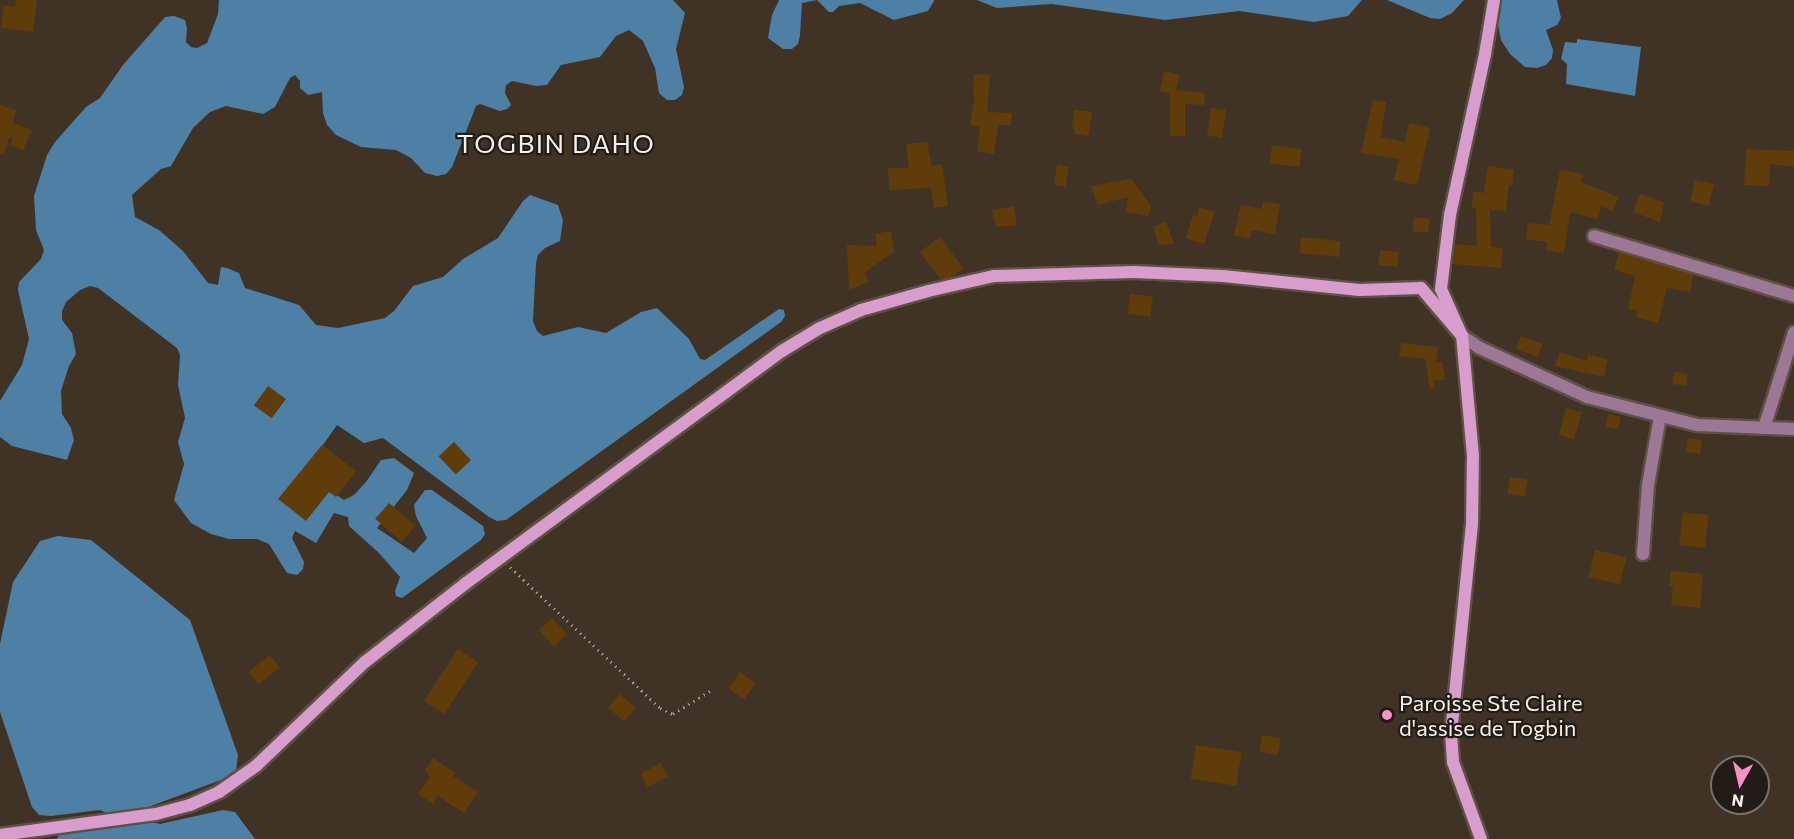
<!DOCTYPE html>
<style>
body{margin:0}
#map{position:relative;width:1794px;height:839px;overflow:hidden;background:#403325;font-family:Commissioner,sans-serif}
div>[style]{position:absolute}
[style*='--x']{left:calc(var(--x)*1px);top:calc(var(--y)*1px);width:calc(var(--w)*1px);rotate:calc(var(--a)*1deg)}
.water>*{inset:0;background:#4e7fa5}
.building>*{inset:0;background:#613c0b;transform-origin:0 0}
.path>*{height:3px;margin-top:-1.5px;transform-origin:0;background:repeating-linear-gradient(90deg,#9f9489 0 1.5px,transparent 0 6px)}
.roads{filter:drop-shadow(2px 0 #5e5144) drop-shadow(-2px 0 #5e5144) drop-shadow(0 2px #5e5144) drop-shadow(0 -2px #5e5144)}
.street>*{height:12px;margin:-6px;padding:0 6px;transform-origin:6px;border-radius:6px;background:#9d7896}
.secondary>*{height:12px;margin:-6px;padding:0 6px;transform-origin:6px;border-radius:6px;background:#d89ccd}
.dots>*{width:16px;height:16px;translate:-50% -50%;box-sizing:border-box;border:3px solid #221c16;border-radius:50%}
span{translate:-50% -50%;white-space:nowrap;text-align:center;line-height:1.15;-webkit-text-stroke:4.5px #221c16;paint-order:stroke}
.poi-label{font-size:22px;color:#f9f0e7}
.left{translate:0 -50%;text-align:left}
.quarter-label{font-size:26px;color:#f9f0e7;letter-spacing:1.5px}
.north{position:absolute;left:1710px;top:755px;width:60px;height:60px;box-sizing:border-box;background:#221c16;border:2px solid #78716a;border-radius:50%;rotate:188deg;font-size:16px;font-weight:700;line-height:24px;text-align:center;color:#f9f0e7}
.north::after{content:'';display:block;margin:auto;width:21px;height:27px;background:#f890cb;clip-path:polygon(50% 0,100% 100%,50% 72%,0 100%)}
</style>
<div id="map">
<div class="water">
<div style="clip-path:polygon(219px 0,673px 0,685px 13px,676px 49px,684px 87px,682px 95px,675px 100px,667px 100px,659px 93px,655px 68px,643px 41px,629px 30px,616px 36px,600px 57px,561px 65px,547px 85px,536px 86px,512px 81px,506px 85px,505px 93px,511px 105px,507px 109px,500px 111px,480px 104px,476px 106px,452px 167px,446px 174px,437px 176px,425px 173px,411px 158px,396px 150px,361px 147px,336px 135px,327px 125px,323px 113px,322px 92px,308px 95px,300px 88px,300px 81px,295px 75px,290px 78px,275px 107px,263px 114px,226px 106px,210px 112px,193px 128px,171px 166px,161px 169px,132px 195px,135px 217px,159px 230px,183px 251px,208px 283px,218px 285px,221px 267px,227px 268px,239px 273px,245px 288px,299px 305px,316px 325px,338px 328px,385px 318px,394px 311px,413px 286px,443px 277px,463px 259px,498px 238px,523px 201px,530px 195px,558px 205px,563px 220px,560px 241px,545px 248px,538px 255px,536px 263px,533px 321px,537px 331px,543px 336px,578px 327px,606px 333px,641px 312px,657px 308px,689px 339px,700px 359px,705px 360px,779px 309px,784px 310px,785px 316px,781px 322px,506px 520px,497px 521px,489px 517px,383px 438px,364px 443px,337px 425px,303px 473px,344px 500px,354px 495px,366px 482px,381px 460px,394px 458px,414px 473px,407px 490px,377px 528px,414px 553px,427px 538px,416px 516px,414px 505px,425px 490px,432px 490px,483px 526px,485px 534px,481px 540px,402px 598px,396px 596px,395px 591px,400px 577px,379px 553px,349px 526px,348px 517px,334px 513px,316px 543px,295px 531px,292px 538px,304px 562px,303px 569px,297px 575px,287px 573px,269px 544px,257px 539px,229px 539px,211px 534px,191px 523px,174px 500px,184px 464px,178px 442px,185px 418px,178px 385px,180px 355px,177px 348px,98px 288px,90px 286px,80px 290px,66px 302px,62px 311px,62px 320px,72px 333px,76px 354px,69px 366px,61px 391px,62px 414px,71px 428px,74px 440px,67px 460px,12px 446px,0 437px,0 401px,22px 365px,29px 339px,18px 290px,19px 282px,41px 259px,44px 250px,36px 230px,34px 196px,47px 155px,55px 142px,86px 107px,100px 98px,123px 65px,165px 17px,174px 16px,185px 20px,187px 28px,186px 42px,191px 47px,197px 48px,207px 43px,218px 14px)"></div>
<div style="clip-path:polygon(779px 0,934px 0,934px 1px,928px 11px,894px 20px,860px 3px,839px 6px,833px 12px,829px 12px,817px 0,802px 3px,800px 35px,798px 44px,792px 49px,783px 49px,768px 38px,772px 15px)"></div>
<div style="clip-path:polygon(977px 0,1362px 0,1348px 16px,1314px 22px,1239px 11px,1165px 20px,1052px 4px,997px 8px)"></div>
<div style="clip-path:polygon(1387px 0,1464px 0,1452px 13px,1440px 19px,1430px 18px)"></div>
<div style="clip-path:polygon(1488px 0,1557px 0,1561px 18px,1557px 25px,1546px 30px,1553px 50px,1552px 58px,1546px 65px,1537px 68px,1525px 67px,1510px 54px,1501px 40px,1496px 14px,1486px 10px)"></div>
<div style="clip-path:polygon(1577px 39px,1641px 47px,1635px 96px,1566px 84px,1567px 64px,1561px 59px,1565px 42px,1577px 43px)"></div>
<div style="clip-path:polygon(58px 536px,91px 540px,190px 620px,238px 755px,236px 771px,229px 777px,151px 806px,149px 812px,152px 822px,160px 824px,223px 810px,235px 812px,255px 839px,57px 839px,60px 833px,101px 828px,105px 812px,100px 810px,51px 816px,39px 815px,32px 807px,0 712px,0 644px,13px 582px,40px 541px)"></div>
</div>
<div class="building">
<div style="clip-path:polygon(16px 0,37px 0,33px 32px,1px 28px,4px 5px,15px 7px)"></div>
<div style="clip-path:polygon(1164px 71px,1180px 75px,1176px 90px,1205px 93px,1204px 105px,1185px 104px,1185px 136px,1170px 136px,1170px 93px,1160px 91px)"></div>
<div style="clip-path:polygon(974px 74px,990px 75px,987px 112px,1012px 113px,1011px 125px,998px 125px,994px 154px,977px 151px,980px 127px,970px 125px,975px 95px,973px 95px)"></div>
<div style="clip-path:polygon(1373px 100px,1386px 102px,1381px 137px,1405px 142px,1409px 123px,1430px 128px,1417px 185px,1394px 180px,1399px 159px,1361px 153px)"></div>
<div style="clip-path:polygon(0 105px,16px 110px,13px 123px,32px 130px,23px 150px,10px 145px,13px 138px,9px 137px,4px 154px,0 154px)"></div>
<div style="left:1211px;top:108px;width:15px;height:28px;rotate:8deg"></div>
<div style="clip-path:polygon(1074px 110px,1092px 112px,1088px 136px,1075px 134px,1072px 124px)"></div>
<div style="clip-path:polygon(927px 142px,932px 166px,942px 164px,948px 206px,934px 208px,931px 188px,889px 190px,888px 168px,909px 168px,906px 144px)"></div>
<div style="left:1272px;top:145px;width:30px;height:18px;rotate:8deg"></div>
<div style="clip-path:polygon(1746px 149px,1794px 151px,1794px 167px,1770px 164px,1769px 186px,1744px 185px)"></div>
<div style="left:1057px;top:165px;width:12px;height:20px;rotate:9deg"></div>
<div style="clip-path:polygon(1488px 166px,1514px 170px,1512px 185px,1509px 185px,1506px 211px,1490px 210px,1491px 247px,1503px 248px,1501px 268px,1453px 264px,1455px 244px,1477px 246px,1476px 208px,1472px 208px,1473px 191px,1484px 193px)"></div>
<div style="clip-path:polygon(1560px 170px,1583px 174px,1581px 182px,1618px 197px,1613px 211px,1601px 206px,1598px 219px,1570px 212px,1564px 253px,1546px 250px,1547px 242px,1526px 239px,1528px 223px,1549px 225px)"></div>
<div style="clip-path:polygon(1131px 179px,1151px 206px,1148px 216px,1126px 212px,1128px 197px,1098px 205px,1091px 186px)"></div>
<div style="left:1695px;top:180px;width:19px;height:22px;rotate:12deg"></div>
<div style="clip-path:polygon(1640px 194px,1664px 202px,1660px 222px,1633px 212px)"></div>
<div style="clip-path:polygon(1263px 202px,1280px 204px,1275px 234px,1252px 230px,1250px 239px,1234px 235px,1241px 205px,1262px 209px)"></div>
<div style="clip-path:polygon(1014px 206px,1017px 225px,996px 227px,992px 210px)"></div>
<div style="clip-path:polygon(1199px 207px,1215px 212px,1204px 244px,1186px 238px,1193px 215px,1197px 216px)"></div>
<div style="left:1414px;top:217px;width:16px;height:14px;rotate:7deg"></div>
<div style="clip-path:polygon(1166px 222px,1174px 244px,1159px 245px,1153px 227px)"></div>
<div style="clip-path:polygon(891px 231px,894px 252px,865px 272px,868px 282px,849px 290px,847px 245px,877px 246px,875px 234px)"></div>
<div style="clip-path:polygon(940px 237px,963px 268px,950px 278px,941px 280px,920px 252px)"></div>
<div style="left:1301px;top:237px;width:40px;height:16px;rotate:6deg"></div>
<div style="left:1380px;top:250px;width:19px;height:15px;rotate:6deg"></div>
<div style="clip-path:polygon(1619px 252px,1693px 274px,1690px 292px,1667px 288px,1658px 323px,1636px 317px,1637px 310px,1628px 309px,1635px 276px,1614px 270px)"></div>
<div style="left:1130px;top:294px;width:23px;height:20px;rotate:7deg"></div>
<div style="left:1521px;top:336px;width:23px;height:14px;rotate:20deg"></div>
<div style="clip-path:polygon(1401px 343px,1438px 347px,1436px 363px,1442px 362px,1445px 379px,1434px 381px,1433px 388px,1430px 388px,1425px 359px,1399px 356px)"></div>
<div style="clip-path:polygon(1560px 352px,1587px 361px,1588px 355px,1608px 359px,1604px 377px,1555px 366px)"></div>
<div style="left:1674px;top:372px;width:14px;height:12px;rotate:8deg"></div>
<div style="left:268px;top:386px;width:22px;height:24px;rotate:36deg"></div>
<div style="left:1566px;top:408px;width:16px;height:28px;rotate:15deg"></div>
<div style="clip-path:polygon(1608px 414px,1621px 417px,1618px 429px,1606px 427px)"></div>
<div style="left:1688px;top:438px;width:14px;height:14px;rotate:8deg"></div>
<div style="left:454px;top:442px;width:25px;height:21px;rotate:47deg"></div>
<div style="clip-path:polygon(322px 445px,356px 471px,336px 497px,329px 492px,306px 521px,278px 499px)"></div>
<div style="left:1510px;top:477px;width:18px;height:17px;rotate:9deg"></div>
<div style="left:389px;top:503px;width:35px;height:21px;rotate:41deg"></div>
<div style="left:1683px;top:512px;width:26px;height:33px;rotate:7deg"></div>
<div style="left:1595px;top:550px;width:32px;height:28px;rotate:13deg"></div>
<div style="clip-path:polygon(1671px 571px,1703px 574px,1700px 608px,1671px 605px,1673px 587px,1669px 586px)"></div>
<div style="left:552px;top:618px;width:22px;height:18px;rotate:47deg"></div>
<div style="left:458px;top:649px;width:24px;height:62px;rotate:33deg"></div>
<div style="left:270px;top:655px;width:16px;height:27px;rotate:52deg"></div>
<div style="left:740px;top:672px;width:19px;height:20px;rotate:35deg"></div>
<div style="left:620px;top:694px;width:21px;height:18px;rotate:41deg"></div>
<div style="left:1262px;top:735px;width:19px;height:17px;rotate:9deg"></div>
<div style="left:1196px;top:745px;width:46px;height:34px;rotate:9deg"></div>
<div style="clip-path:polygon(433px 758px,455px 773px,453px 776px,478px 792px,464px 813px,438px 796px,433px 804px,418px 794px,430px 777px,425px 770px)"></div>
<div style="left:661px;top:763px;width:15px;height:23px;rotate:62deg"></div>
</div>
<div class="path">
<div style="--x:510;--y:567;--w:206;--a:43.2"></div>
<div style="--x:660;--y:708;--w:14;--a:25"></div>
<div style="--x:673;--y:714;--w:47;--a:-32"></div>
</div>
<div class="roads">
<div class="street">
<div style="--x:1594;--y:236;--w:209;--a:16.7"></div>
<div style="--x:1462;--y:336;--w:22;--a:34"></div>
<div style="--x:1480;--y:348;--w:118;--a:24.6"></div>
<div style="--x:1587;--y:397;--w:114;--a:14.3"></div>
<div style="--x:1697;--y:425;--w:97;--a:2.4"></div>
<div style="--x:1764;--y:428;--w:100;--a:-72.5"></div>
<div style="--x:1643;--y:554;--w:69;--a:-85.9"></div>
<div style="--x:1648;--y:485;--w:70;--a:-80.1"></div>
</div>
<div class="secondary">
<div style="--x:0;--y:835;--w:157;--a:-7.7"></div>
<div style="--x:156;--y:814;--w:35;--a:-15"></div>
<div style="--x:190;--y:805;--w:32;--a:-24"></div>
<div style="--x:219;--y:792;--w:45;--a:-35.1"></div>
<div style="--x:256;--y:766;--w:151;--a:-43.7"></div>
<div style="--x:365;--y:662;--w:128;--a:-38"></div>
<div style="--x:466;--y:583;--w:392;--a:-36.3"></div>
<div style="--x:782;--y:351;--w:44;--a:-31.2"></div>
<div style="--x:820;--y:328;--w:45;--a:-23.7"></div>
<div style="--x:861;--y:310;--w:70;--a:-15.8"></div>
<div style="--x:928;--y:291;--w:68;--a:-12.8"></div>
<div style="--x:994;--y:276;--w:140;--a:-1.6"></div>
<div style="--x:1134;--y:272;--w:89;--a:2.6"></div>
<div style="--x:1223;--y:276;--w:137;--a:5.9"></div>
<div style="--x:1359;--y:290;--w:62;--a:-1.8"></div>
<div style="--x:1421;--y:288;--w:63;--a:49.5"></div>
<div style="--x:1481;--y:839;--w:82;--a:-110"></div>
<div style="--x:1453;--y:762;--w:28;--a:-94"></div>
<div style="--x:1451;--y:734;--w:210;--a:-84.3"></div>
<div style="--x:1472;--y:525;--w:69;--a:-89.2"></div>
<div style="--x:1473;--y:456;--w:121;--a:-95.2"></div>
<div style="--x:1462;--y:336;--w:51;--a:-114.1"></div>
<div style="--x:1441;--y:289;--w:75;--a:-83.1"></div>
<div style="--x:1450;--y:215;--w:165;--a:-77.7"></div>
<div style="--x:1485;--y:54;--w:55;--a:-80.5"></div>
</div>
</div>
<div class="dots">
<div style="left:1387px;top:715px;background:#f890cb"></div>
</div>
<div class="poi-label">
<span class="left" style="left:1399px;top:715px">Paroisse Ste Claire<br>d'assise de Togbin</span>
</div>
<div class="quarter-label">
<span style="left:556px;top:143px">TOGBIN DAHO</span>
</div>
<div class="north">N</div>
</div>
